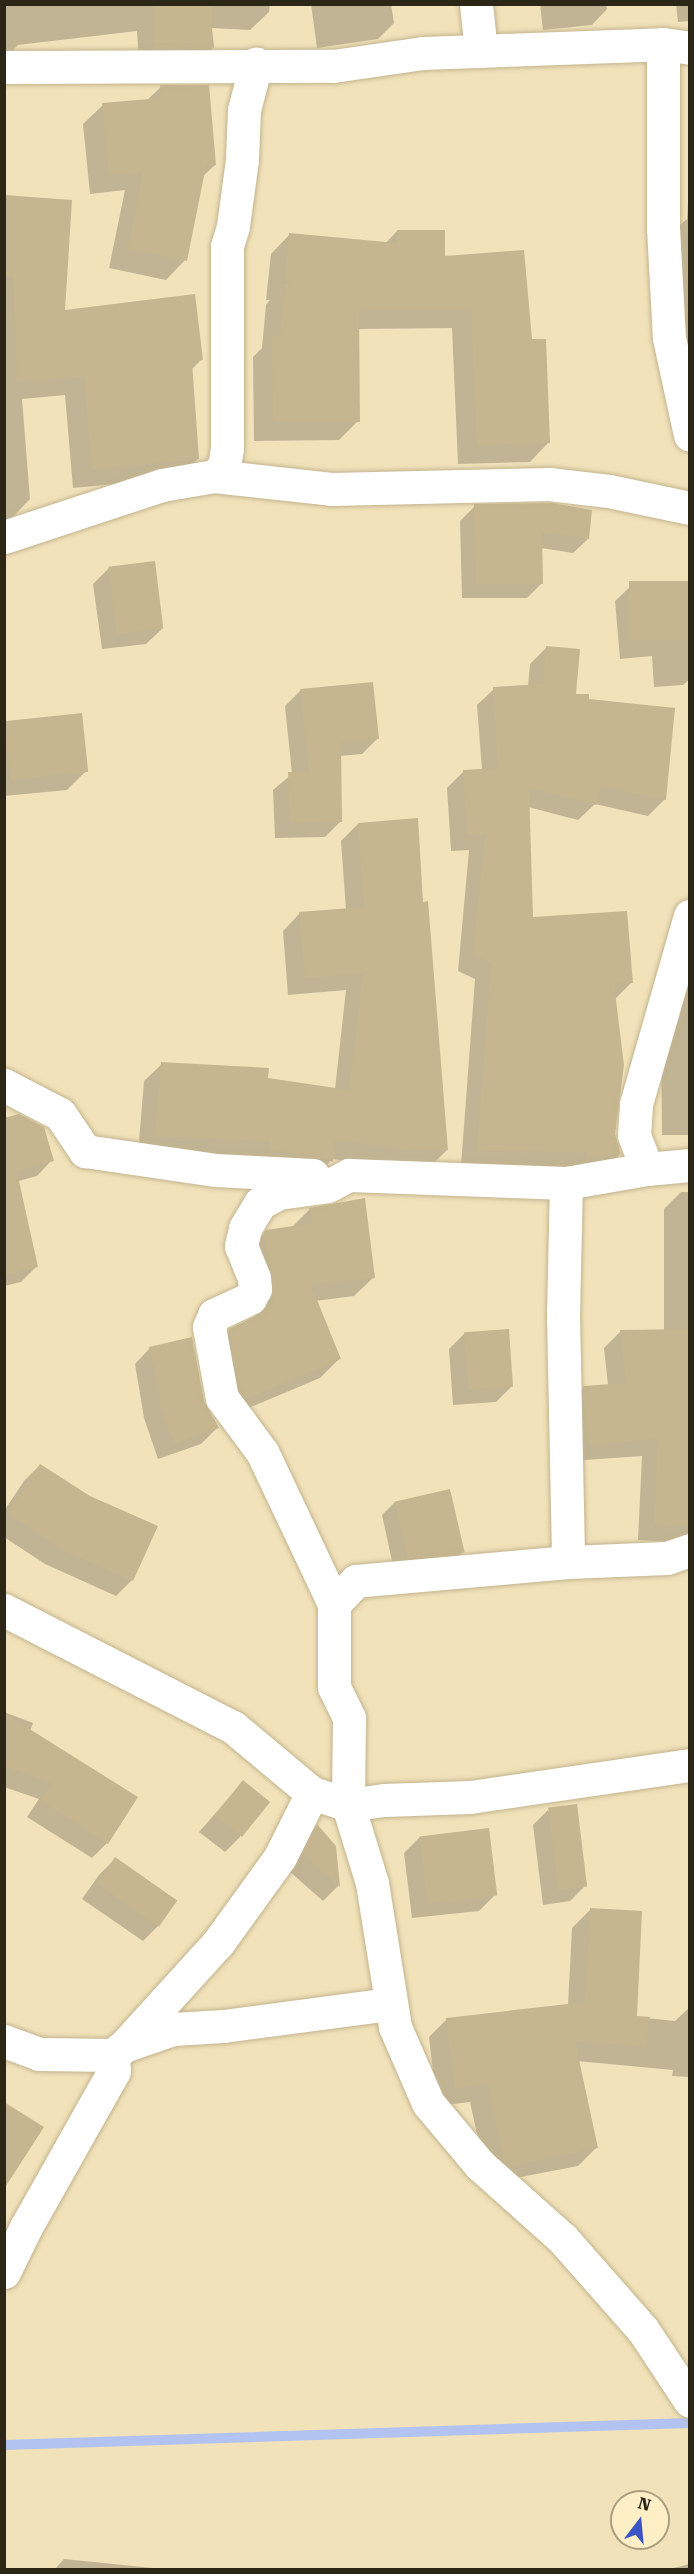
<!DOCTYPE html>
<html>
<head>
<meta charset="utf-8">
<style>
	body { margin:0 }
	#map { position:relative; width:694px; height:2574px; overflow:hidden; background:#f1e2ba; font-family:"Roboto Serif",serif }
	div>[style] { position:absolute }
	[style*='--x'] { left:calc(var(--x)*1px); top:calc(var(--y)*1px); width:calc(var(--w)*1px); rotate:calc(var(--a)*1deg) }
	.shadow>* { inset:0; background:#0003 }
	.stream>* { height:10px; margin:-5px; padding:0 5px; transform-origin:5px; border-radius:5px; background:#b2c3f1 }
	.building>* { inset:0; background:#c5b690; transform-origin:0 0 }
	.roads { filter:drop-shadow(0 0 2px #c3b48e) drop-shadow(0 0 2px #c3b48e) }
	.minor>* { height:33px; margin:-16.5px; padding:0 16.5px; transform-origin:16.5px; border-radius:16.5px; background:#fff }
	span { translate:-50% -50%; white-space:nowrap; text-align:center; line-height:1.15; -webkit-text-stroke:4.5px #ffefc7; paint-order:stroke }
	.frame { position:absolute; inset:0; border:6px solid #2c2617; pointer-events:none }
	.north { position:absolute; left:610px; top:2490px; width:60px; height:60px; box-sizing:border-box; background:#ffefc7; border:2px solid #ab9f81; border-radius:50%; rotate:16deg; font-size:16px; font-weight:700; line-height:24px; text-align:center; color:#2c2617 }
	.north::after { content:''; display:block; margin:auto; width:21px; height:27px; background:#3a54c6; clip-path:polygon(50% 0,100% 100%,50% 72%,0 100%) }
</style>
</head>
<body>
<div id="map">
	<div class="shadow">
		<i style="clip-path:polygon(4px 4px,270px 4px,269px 12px,250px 30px,212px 28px,214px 47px,195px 66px,139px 66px,137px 31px,18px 45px,9px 54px,4px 55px)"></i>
		<i style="clip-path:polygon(311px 4px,391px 4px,394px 23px,378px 39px,317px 48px)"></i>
		<i style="clip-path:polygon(540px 4px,606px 4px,607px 9px,592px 25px,543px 30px)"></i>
		<i style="clip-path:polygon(676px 4px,690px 4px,690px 21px,678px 22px)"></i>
		<i style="clip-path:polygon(161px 87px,215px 165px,202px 177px,185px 260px,166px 280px,109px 268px,125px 190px,90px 194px,83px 124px,103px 105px,146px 101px)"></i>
		<i style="clip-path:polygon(690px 168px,690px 425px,683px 413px,689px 349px,673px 346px,667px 236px,687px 219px)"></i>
		<i style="clip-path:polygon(4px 196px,63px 311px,201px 360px,191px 370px,198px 459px,178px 478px,73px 488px,65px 395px,22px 399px,30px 499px,11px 519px,4px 519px)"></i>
		<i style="clip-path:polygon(397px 231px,531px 341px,549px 442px,530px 462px,458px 464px,452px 328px,358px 329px,358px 421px,339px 440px,254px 441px,253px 357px,262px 348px,266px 305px,270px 300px,266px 300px,271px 254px,290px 234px,385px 244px)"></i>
		<i style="clip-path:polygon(475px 506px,588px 539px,573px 553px,541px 548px,542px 583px,527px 598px,462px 598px,460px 521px)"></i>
		<i style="clip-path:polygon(109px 568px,162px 629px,146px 644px,102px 649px,93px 584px)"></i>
		<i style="clip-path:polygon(690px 583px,690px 679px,683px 685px,654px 687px,652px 656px,620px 659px,615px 601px,630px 587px)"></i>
		<i style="clip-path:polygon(546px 648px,575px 695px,587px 701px,674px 710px,664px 800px,648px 816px,595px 804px,578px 820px,528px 807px,532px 919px,632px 982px,615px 999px,614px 1134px,620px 1154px,604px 1170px,461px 1166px,475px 979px,458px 971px,469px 850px,451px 851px,447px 788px,464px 771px,482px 770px,477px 705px,494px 689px,528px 686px,530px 664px)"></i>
		<i style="clip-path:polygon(300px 691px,378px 738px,362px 754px,340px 756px,341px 821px,325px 837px,275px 838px,273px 790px,292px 774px,285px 706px)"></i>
		<i style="clip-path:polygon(4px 721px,86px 771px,67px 790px,4px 796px)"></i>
		<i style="clip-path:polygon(358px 824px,422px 903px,447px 1150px,430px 1167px,393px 1167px,332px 1159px,315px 1179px,138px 1153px,144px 1081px,162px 1064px,335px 1089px,346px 990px,288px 995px,283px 931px,300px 913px,346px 910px,341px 841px)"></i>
		<i style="clip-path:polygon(690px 981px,690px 1135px,662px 1135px,661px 1043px,674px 997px)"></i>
		<i style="clip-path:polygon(4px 1119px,52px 1160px,37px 1176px,4px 1185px)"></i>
		<i style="clip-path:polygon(681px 1192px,690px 1192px,690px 1543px,638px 1540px,642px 1456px,571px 1461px,567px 1404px,584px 1387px,608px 1385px,604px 1348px,621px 1331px,664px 1331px,664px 1209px)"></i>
		<i style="clip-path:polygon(4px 1205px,37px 1266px,21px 1282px,4px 1286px)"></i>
		<i style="clip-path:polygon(310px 1209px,373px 1278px,354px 1296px,315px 1301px,339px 1359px,320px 1378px,227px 1417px,210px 1350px,229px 1331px,255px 1318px,247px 1250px,267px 1231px,291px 1228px)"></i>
		<i style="clip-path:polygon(465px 1333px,511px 1387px,496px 1402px,453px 1405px,449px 1349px)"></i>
		<i style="clip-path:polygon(150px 1348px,202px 1402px,217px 1428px,201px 1444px,158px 1459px,144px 1418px,135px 1364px)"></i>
		<i style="clip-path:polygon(40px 1465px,132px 1580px,116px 1596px,45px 1564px,4px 1537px,4px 1511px,24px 1481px)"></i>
		<i style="clip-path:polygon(395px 1502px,463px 1551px,450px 1564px,394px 1570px,382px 1515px)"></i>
		<i style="clip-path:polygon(4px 1712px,33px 1723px,30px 1731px,107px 1843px,92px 1858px,27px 1817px,39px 1799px,4px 1787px)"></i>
		<i style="clip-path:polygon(243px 1782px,240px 1837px,225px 1852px,199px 1832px)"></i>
		<i style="clip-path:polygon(548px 1810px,585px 1886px,570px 1901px,543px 1905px,533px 1825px)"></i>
		<i style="clip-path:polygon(317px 1826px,334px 1846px,338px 1886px,323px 1901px,288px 1870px,302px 1842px)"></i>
		<i style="clip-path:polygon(420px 1837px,495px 1895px,479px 1911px,412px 1918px,404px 1853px)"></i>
		<i style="clip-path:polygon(115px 1859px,158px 1926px,143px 1941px,82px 1899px,99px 1875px)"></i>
		<i style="clip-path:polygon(590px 1910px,636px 2017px,675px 2021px,690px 2007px,690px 2077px,672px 2076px,673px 2070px,577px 2061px,596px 2148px,578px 2166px,490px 2183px,487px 2180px,470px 2102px,437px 2106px,429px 2037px,447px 2019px,568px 2005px,572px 1928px)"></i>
		<i style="clip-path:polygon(64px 2559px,153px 2568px,153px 2570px,54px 2570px)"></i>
		<i style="clip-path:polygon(690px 2564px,690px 2570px,665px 2570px)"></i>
	</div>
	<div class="stream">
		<i style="--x:4;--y:2445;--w:686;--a:-1.84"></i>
	</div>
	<div class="building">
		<i style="left:154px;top:4px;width:58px;height:44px"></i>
		<i style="clip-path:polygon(160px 85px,209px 85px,216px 165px,206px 166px,187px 261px,128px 249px,143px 172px,109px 175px,102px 103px,161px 98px)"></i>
		<i style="clip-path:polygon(4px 195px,72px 200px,65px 310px,195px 294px,203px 360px,192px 362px,199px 459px,92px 470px,84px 377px,17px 382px,14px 278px,4px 277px)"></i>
		<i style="clip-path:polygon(397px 230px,445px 230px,445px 256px,524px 250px,532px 339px,546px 339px,550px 443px,477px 446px,471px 310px,359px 310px,360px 422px,273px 422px,272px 336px,280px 336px,285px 284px,295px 283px,285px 281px,289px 233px,397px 243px)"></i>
		<i style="clip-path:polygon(552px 503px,592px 510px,589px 539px,542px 532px,543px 584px,476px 584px,474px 504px)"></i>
		<i style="left:155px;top:561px;width:68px;height:47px;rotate:83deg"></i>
		<i style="left:690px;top:581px;width:59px;height:61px;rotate:90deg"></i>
		<i style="clip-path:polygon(546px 646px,580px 649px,576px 694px,589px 694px,589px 699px,675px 708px,666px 800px,601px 786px,596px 805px,529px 788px,533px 917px,627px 911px,633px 983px,614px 984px,624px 1065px,615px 1134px,621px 1154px,604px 1157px,587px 1158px,587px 1152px,477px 1151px,491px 963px,473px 954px,485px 834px,467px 835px,463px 770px,498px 768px,493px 687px,543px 684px)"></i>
		<i style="clip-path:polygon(373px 682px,379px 739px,341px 743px,342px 822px,290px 823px,288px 772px,309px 772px,300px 689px)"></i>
		<i style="left:82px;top:713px;width:59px;height:78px;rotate:84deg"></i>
		<i style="clip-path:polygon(418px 818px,423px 902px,428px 901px,448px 1150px,411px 1150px,335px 1140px,333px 1162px,314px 1156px,270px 1151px,270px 1142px,155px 1136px,161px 1062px,269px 1068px,268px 1078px,349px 1090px,363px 974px,305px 978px,299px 912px,364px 907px,358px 823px)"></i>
		<i style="clip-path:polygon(19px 1114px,44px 1127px,54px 1161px,12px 1173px,17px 1172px,38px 1267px,4px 1275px,4px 1118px)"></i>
		<i style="clip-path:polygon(365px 1198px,375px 1278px,311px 1285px,341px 1359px,246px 1399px,240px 1390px,229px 1329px,258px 1315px,273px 1303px,273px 1276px,263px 1234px,266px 1230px,313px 1223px,309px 1208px)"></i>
		<i style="left:509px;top:1329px;width:58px;height:45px;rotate:86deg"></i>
		<i style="clip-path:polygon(690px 1329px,690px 1526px,654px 1524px,658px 1439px,588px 1445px,583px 1386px,626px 1383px,620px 1330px)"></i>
		<i style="clip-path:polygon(192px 1337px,204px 1401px,219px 1428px,174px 1444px,158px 1401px,161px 1400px,149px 1347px)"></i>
		<i style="clip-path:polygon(40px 1464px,90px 1496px,158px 1526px,133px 1581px,65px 1551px,7px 1513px)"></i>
		<i style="left:450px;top:1489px;width:65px;height:57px;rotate:77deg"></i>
		<i style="clip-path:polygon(4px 1713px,138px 1797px,108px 1844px,41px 1801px,53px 1783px,4px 1766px)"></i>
		<i style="left:243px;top:1780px;width:35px;height:45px;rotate:39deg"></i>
		<i style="left:577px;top:1804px;width:83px;height:29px;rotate:83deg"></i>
		<i style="clip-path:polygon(317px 1824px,336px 1846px,340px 1887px,303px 1854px)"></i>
		<i style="left:489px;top:1828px;width:68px;height:70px;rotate:83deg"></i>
		<i style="left:115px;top:1857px;width:76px;height:32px;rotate:35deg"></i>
		<i style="clip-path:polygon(590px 1908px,642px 1911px,637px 2016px,650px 2017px,646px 2048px,575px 2041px,598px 2148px,509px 2166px,504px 2162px,488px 2085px,455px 2089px,446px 2018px,585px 2002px)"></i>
		<i style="clip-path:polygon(4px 2102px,44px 2127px,4px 2189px)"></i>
	</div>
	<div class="roads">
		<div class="minor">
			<i style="--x:476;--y:4;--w:47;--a:83.9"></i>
			<i style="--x:663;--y:44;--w:184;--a:90"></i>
			<i style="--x:663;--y:228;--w:110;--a:86.9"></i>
			<i style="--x:669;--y:338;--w:99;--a:77.8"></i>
			<i style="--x:4;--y:67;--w:329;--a:-0.2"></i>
			<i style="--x:333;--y:66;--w:91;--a:-8.2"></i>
			<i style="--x:423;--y:53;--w:240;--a:-2.1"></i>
			<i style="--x:663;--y:44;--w:27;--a:8"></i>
			<i style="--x:214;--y:476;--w:118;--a:6.3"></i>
			<i style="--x:331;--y:489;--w:218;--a:-1.3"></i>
			<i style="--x:549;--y:484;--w:60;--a:6.7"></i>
			<i style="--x:609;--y:491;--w:83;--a:11.9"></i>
			<i style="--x:4;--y:537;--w:166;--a:-18.2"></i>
			<i style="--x:162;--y:485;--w:53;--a:-9.8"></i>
			<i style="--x:214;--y:476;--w:13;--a:-42"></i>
			<i style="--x:224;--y:467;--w:20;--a:-81"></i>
			<i style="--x:227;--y:447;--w:201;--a:-90"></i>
			<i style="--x:227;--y:246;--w:21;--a:-73"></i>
			<i style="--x:233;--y:226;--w:68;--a:-82.3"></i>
			<i style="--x:242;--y:159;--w:49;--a:-87.7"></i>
			<i style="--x:244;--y:110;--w:48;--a:-75.4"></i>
			<i style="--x:4;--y:1085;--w:63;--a:27.4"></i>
			<i style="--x:60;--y:1114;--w:45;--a:56"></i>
			<i style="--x:85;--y:1151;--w:131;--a:8.3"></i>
			<i style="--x:215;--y:1170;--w:98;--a:2.9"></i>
			<i style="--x:647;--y:1169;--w:36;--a:-111"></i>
			<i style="--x:634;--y:1135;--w:31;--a:-86"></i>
			<i style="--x:636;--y:1104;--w:196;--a:-74"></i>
			<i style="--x:566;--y:1183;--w:133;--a:91.3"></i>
			<i style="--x:563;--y:1316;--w:246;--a:88.8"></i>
			<i style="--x:690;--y:1550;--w:24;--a:161"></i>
			<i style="--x:667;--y:1558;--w:99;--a:177.7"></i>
			<i style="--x:568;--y:1562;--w:213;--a:174.9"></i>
			<i style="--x:356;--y:1581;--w:32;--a:134"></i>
			<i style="--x:334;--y:1604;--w:83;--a:90"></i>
			<i style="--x:334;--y:1687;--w:34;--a:64"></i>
			<i style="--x:349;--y:1718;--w:87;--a:90.7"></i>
			<i style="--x:348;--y:1805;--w:82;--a:72.9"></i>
			<i style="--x:372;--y:1883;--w:146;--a:80.9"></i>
			<i style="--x:395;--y:2027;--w:83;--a:66.5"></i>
			<i style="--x:428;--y:2103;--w:81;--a:50"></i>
			<i style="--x:480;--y:2165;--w:111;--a:41.7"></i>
			<i style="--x:563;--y:2239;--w:121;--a:48.7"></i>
			<i style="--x:643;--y:2330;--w:85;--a:56.5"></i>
			<i style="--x:334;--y:1604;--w:168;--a:-115.3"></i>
			<i style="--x:262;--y:1452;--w:67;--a:-126.5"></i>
			<i style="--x:222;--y:1398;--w:72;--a:-100.4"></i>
			<i style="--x:209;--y:1327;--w:13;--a:-67"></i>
			<i style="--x:214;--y:1315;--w:40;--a:-25"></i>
			<i style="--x:250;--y:1298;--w:10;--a:-61"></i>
			<i style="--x:255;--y:1289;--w:11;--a:-95"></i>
			<i style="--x:254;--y:1278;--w:35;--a:-112"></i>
			<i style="--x:241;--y:1246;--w:18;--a:-77"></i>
			<i style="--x:245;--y:1228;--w:29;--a:-59"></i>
			<i style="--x:260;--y:1203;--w:21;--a:-28"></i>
			<i style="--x:279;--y:1193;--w:49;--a:-8.1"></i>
			<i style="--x:328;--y:1186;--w:24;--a:-28"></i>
			<i style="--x:349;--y:1175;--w:217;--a:2.1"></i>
			<i style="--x:566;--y:1183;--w:82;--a:-9.8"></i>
			<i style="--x:647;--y:1169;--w:43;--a:-5.3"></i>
			<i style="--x:4;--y:1610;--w:257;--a:27.1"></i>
			<i style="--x:233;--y:1727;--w:103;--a:39.9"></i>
			<i style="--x:312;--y:1793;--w:38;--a:18"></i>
			<i style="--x:348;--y:1805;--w:36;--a:-8"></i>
			<i style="--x:384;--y:1800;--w:86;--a:-2"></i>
			<i style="--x:470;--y:1797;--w:222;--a:-8.3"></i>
			<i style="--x:4;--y:2041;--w:37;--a:20"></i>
			<i style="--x:39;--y:2054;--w:74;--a:0.8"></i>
			<i style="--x:113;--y:2055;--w:14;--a:-39"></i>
			<i style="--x:124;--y:2046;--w:52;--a:-19.1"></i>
			<i style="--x:173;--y:2029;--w:50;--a:-3.4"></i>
			<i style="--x:223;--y:2026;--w:169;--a:-7.5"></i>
			<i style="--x:126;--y:2044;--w:137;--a:-47.7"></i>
			<i style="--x:218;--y:1943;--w:106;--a:-54.2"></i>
			<i style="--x:280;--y:1857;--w:72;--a:-63.4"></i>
			<i style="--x:4;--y:2272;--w:50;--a:-63.9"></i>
			<i style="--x:26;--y:2227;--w:179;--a:-60.6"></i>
			<i style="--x:114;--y:2071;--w:16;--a:-94"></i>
		</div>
	</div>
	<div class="frame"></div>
	<div class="north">N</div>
</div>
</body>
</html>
